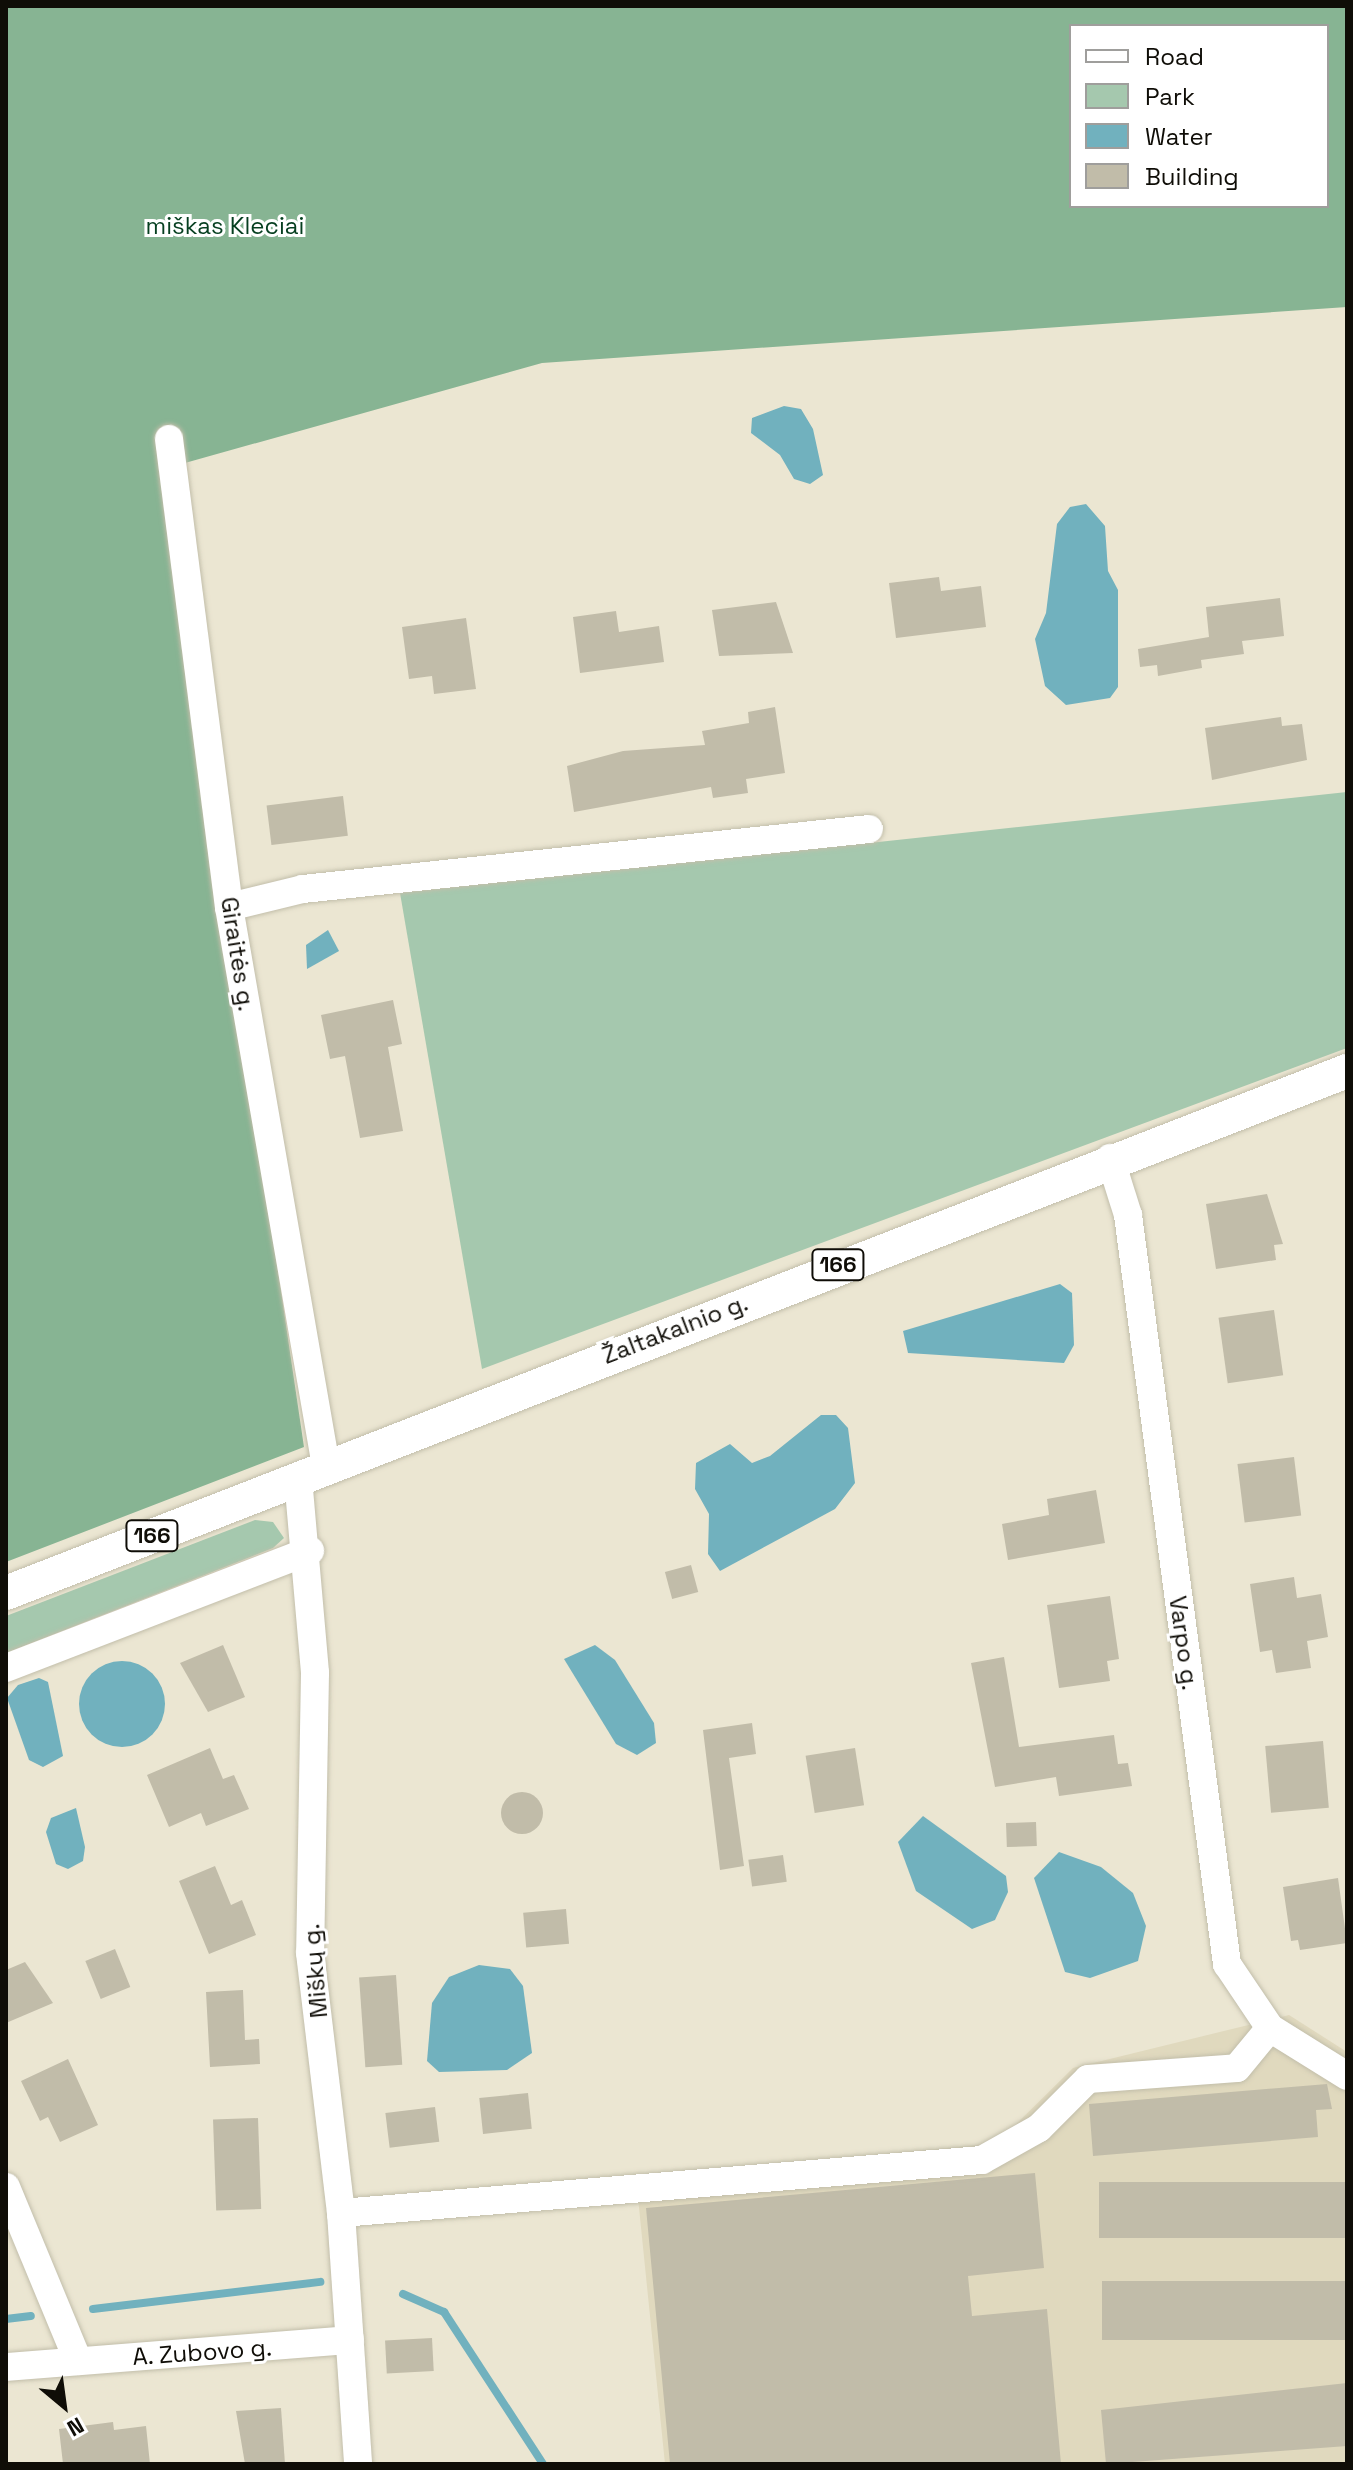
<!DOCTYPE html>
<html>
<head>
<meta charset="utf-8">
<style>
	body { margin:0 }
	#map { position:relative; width:1353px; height:2470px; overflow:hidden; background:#ebe6d2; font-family:"Space Grotesk",sans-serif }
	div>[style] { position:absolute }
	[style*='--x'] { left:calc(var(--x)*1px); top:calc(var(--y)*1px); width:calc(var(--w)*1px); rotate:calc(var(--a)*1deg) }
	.built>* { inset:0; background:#e0d9be }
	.green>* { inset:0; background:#a5c8ae }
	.forest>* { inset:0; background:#87b493 }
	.water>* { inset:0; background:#71b1be }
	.round { border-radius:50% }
	.stream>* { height:8px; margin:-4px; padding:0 4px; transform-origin:4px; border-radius:4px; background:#71b1be }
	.building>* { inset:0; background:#c1bca9; transform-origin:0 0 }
	.roads { filter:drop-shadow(0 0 2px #c2beaa) drop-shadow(0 0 2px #c2beaa) }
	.minor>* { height:28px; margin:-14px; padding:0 14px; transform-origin:14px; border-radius:14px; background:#fff }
	.major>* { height:34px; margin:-17px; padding:0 17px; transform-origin:17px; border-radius:17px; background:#fff }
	span { translate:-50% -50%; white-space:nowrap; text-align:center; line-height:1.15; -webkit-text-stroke:6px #fff; paint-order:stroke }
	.shield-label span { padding:2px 6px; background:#fff; border:2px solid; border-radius:6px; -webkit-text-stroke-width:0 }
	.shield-label { font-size:22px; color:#0f0d07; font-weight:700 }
	.park-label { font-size:24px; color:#063f20 }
	.street-label { font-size:24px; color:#0f0d07 }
	.frame { position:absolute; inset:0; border:8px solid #0f0d07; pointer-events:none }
	.legend { position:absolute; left:1069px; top:24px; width:260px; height:184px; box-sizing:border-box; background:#fff; border:2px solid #9f9e9c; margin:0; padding:10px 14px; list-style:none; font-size:24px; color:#0f0d07 }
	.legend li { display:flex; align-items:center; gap:16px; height:40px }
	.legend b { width:40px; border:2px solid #9f9e9c }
	.north { position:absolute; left:24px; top:2366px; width:80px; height:80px; -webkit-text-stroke:6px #fff; paint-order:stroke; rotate:151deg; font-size:22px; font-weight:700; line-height:32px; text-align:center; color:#0f0d07 }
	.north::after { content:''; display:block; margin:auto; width:28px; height:36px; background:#0f0d07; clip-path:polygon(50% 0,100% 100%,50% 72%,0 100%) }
</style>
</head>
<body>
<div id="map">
	<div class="built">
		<i style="clip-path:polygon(1289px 2015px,1347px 2052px,1347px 2464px,665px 2464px,636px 2178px,997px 2143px,1073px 2068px)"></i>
	</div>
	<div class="green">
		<i style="clip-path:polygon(1347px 792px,1347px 1048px,482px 1369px,400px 893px)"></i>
		<i style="clip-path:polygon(255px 1520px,273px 1522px,284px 1538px,273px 1548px,6px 1653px,6px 1616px)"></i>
	</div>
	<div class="forest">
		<i style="clip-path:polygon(evenodd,6px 6px,1347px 6px,1347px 307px,542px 363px,160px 470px,304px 1447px,6px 1562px,6px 6px,1071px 26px,1327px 26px,1327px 206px,1071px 206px,1071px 26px)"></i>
	</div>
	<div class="water">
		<i style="clip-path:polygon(784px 406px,801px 409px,813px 429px,823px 475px,810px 484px,794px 479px,780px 455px,751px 433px,752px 418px)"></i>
		<i style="clip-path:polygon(1086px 504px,1105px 526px,1108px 571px,1118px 590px,1118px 687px,1110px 698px,1066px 705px,1045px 686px,1035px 639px,1046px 613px,1057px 524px,1070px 507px)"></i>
		<i style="clip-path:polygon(328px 930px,339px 951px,307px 969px,306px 945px)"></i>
		<i style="clip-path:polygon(1060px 1284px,1072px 1293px,1074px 1345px,1064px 1363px,908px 1353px,903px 1331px)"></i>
		<i style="clip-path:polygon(821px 1415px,836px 1415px,848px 1428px,855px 1483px,835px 1509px,720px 1571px,708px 1554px,709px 1514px,695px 1489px,696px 1463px,730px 1444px,752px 1463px,770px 1456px)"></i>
		<i style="clip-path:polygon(595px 1645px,615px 1660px,654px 1723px,656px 1743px,637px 1755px,616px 1744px,564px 1659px)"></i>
		<i class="round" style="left:79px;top:1661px;width:86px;height:86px"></i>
		<i style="clip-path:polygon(39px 1678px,48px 1682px,63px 1756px,43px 1767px,29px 1760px,7px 1698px,18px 1685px)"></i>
		<i style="clip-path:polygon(76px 1808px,85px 1847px,83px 1861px,68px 1869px,56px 1864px,46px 1832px,51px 1818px)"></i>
		<i style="clip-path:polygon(923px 1816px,1006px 1876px,1008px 1892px,995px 1920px,972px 1929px,916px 1891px,898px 1842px)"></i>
		<i style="clip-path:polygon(1059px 1852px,1101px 1867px,1133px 1893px,1146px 1926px,1138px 1961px,1090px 1978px,1065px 1972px,1034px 1878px)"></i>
		<i style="clip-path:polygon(479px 1965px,510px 1969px,523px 1986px,532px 2053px,507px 2070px,439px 2072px,427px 2061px,432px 2003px,449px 1977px)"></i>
	</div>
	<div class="stream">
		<i style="--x:403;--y:2294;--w:45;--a:23.7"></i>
		<i style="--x:444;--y:2312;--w:181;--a:56.9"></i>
		<i style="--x:93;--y:2309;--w:229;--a:-6.8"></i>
		<i style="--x:6;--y:2319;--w:25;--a:-7"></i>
	</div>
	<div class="building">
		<i style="clip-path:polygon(939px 577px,941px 591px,981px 586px,986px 627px,896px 638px,889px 583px)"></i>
		<i style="clip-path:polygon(1280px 598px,1284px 636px,1242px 641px,1244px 654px,1201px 660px,1202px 668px,1158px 676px,1157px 665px,1140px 667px,1138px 649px,1209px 637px,1206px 607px)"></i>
		<i style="clip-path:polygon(776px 602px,793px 653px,719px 656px,712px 610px)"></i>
		<i style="clip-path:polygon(616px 611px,619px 632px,659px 626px,664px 662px,580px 673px,573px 617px)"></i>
		<i style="clip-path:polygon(466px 618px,476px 689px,434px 694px,432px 676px,409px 679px,402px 627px)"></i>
		<i style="clip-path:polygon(775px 707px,785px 773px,746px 779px,748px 793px,713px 798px,711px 787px,574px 812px,567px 766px,623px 751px,705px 745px,702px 731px,749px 723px,748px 712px)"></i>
		<i style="clip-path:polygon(1281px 717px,1282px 726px,1302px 724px,1307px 760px,1212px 780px,1205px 728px)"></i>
		<i style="left:343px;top:796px;width:40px;height:77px;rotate:83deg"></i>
		<i style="clip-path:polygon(393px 1000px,402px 1044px,388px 1047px,403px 1131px,360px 1138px,345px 1056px,330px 1059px,321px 1015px)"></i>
		<i style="clip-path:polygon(1267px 1194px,1283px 1244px,1274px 1245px,1276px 1260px,1216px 1269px,1206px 1204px)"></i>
		<i style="left:1274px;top:1310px;width:66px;height:56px;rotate:82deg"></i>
		<i style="left:1294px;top:1457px;width:59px;height:57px;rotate:83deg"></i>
		<i style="clip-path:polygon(1096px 1490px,1105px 1543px,1008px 1560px,1002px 1524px,1049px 1515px,1047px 1499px)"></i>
		<i style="left:691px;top:1565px;width:28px;height:27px;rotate:75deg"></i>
		<i style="clip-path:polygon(1294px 1577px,1297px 1598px,1321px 1594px,1328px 1637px,1307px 1641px,1311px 1668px,1276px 1673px,1272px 1650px,1260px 1652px,1250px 1584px)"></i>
		<i style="clip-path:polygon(1110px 1596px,1119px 1659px,1107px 1661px,1110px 1681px,1059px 1688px,1047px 1605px)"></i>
		<i style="clip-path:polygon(223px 1645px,245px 1697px,208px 1712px,180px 1663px)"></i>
		<i style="clip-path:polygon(1004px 1657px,1019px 1747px,1114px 1735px,1118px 1764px,1128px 1763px,1132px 1786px,1059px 1796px,1056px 1777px,995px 1787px,971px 1663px)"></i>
		<i style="clip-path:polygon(752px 1723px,756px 1754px,729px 1758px,744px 1866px,720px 1870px,703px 1730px)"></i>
		<i style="left:1323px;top:1741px;width:67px;height:58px;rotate:85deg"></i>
		<i style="clip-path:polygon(210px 1748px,223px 1779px,234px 1775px,249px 1809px,206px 1826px,201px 1813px,169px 1827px,147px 1775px)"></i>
		<i style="left:855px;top:1748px;width:58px;height:50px;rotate:81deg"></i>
		<i class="round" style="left:501px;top:1792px;width:42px;height:42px"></i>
		<i style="left:1036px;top:1822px;width:24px;height:30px;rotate:88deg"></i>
		<i style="left:783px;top:1855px;width:27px;height:35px;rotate:82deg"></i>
		<i style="clip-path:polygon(215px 1866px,231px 1905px,242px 1900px,256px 1935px,209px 1954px,179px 1881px)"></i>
		<i style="clip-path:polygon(1338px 1878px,1347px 1943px,1300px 1950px,1298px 1940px,1291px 1941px,1283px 1887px)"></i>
		<i style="left:566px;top:1909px;width:35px;height:43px;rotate:85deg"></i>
		<i style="left:115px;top:1949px;width:41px;height:32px;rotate:68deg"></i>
		<i style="clip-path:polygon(25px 1962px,53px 2003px,6px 2023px,6px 1970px)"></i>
		<i style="left:396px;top:1975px;width:90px;height:37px;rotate:86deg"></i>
		<i style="clip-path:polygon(243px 1990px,245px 2040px,259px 2039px,260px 2064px,210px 2067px,206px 1992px)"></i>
		<i style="clip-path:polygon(68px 2059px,98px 2125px,60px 2142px,48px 2117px,40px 2121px,21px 2081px)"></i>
		<i style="clip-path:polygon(1327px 2084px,1332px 2109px,1316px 2110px,1318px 2137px,1093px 2156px,1089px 2104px)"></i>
		<i style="left:528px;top:2093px;width:36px;height:49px;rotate:84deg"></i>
		<i style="left:435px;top:2107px;width:35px;height:50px;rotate:83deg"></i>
		<i style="left:258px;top:2118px;width:91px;height:45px;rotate:88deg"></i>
		<i style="clip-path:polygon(1035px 2173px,1044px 2268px,968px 2276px,972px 2316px,1047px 2309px,1061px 2464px,670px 2464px,646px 2208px)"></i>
		<i style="left:1347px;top:2182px;width:56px;height:248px;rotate:90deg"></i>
		<i style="left:1347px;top:2281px;width:59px;height:245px;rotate:90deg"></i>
		<i style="left:432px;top:2338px;width:33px;height:47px;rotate:87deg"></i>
		<i style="clip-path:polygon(1347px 2383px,1347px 2446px,1106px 2464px,1101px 2410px)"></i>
		<i style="clip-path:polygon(281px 2408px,285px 2464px,245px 2464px,236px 2411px)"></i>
		<i style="clip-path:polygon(113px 2422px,114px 2430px,146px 2426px,150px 2464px,63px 2464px,59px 2429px)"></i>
	</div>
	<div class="roads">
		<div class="minor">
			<i style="--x:169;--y:439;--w:472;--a:82.7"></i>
			<i style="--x:229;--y:907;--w:567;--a:80.16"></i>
			<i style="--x:229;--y:907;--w:76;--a:-13.7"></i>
			<i style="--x:303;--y:889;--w:569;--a:-6.05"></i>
			<i style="--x:1110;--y:1158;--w:60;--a:72.5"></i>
			<i style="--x:1128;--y:1215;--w:756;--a:82.47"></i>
			<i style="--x:1227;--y:1964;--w:77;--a:56.1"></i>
			<i style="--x:1270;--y:2028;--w:91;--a:31.9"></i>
			<i style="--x:298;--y:1478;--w:196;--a:85"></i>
			<i style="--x:315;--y:1673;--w:280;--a:91"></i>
			<i style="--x:310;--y:1953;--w:262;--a:83.2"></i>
			<i style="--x:341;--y:2213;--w:252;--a:86.1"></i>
			<i style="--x:6;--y:1668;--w:326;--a:-21.1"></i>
			<i style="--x:6;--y:2187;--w:188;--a:67.5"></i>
			<i style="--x:341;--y:2213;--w:643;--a:-4.73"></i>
			<i style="--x:982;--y:2160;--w:65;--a:-29.3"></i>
			<i style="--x:1039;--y:2128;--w:69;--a:-45"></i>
			<i style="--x:1088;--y:2079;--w:149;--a:-4.2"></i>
			<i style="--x:1237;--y:2068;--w:52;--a:-50.5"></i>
			<i style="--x:6;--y:2367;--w:345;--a:-4.5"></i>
		</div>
		<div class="major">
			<i style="--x:6;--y:1593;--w:1439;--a:-21.27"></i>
		</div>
	</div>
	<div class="shield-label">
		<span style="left:838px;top:1265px">166</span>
		<span style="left:152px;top:1536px">166</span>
	</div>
	<div class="park-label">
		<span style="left:225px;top:226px">miškas Kleciai</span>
	</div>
	<div class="street-label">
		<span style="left:238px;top:954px;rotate:81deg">Giraitės g.</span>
		<span style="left:675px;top:1329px;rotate:-21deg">Žaltakalnio g.</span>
		<span style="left:1184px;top:1643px;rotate:82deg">Varpo g.</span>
		<span style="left:315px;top:1971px;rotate:-95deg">Miškų g.</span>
		<span style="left:202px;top:2352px;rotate:-4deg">A. Zubovo g.</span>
	</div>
	<div class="frame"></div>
	<ul class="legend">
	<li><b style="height:10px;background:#fff"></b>Road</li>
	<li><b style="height:22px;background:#a5c8ae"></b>Park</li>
	<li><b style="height:22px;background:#71b1be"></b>Water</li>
	<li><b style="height:22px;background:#c1bca9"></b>Building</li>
	</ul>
	<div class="north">N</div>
</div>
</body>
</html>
